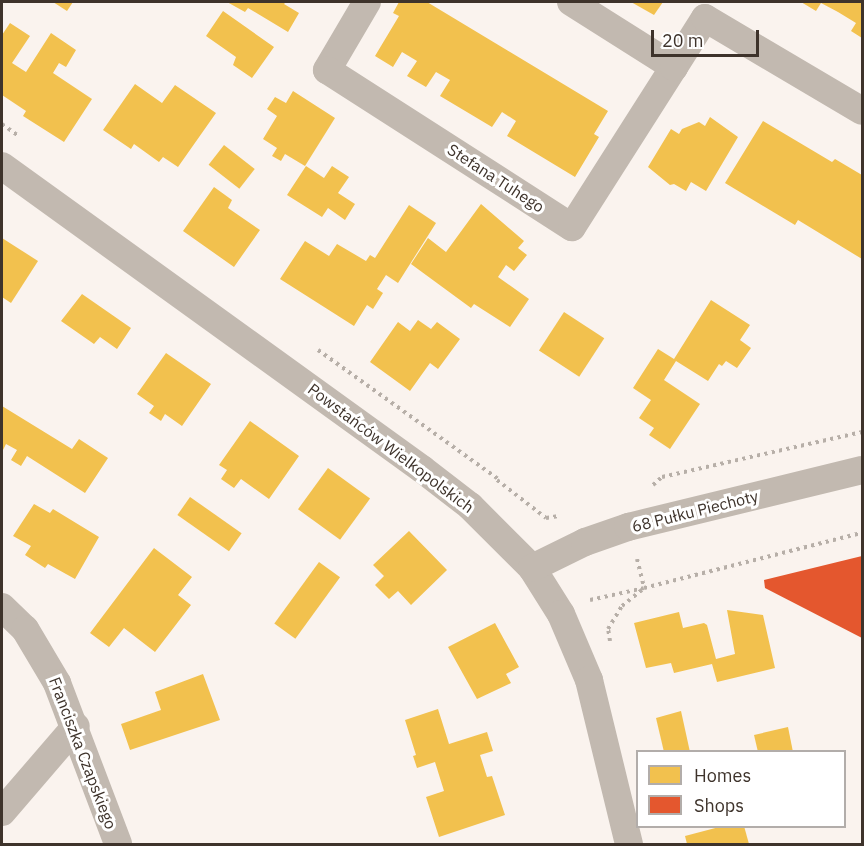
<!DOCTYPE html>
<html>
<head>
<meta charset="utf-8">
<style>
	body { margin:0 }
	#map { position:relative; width:864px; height:846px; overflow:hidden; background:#faf3ee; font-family:"IBM Plex Sans",sans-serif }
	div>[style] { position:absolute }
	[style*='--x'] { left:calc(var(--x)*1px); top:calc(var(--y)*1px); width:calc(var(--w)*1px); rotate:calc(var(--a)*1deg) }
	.homes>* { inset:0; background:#f2c14e; transform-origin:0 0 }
	.shops>* { inset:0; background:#e4572e }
	.path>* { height:4px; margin-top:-2px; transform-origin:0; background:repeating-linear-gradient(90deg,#b7afa8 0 3px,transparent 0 7.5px) }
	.street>* { height:28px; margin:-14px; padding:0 14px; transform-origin:14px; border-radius:14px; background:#c2b9b0 }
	span { translate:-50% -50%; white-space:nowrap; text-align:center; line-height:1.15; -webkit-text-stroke:6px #fff; paint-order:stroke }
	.street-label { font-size:16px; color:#3e332b }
	.frame { position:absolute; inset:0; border:3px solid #3e332b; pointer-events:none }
	.legend { position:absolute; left:636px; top:750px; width:210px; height:78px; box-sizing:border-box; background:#fff; border:2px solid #b2adaa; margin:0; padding:8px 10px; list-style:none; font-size:18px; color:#3e332b }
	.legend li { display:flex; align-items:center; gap:12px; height:30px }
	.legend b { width:30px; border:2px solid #b2adaa }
	.scale { position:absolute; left:651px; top:30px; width:108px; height:27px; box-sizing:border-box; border:3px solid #3e332b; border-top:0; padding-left:8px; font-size:18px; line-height:21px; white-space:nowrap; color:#3e332b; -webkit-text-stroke:4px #fff; paint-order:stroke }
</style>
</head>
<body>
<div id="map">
	<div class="homes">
		<i style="clip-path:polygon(53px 2px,73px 2px,67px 11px)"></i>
		<i style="clip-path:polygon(227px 2px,286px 2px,284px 4px,299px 13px,288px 32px,248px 8px,245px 12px)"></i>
		<i style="clip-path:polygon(399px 2px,427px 2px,608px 111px,594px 134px,599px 137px,575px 177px,507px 136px,516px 121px,502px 112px,492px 127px,440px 96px,450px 80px,436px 72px,426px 87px,407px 76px,417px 61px,402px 52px,393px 67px,375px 56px,399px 16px,393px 13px)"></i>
		<i style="clip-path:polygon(631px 2px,663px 2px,654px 15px)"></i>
		<i style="clip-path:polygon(801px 2px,862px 2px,862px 38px,851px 31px,856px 23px,838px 12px,821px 3px,816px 11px)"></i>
		<i style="clip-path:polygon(223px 11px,274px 47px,252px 78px,233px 65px,236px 57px,206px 36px)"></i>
		<i style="clip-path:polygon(10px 23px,30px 36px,12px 63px,26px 72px,51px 33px,76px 50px,66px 67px,59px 63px,53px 73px,92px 99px,64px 142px,23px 116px,26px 111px,2px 95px,2px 35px)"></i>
		<i style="clip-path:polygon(135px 84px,162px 103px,175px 85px,216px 113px,178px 167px,163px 157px,159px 162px,134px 144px,131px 149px,103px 130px)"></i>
		<i style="clip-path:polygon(293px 91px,335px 118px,305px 166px,285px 154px,281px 161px,272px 156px,277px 148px,263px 139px,277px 116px,267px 109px,275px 97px,286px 103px)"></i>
		<i style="clip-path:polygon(710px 117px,738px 137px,706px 191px,691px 182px,686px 191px,674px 184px,670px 185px,648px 167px,671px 129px,679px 134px,682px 129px,699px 122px,705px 126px)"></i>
		<i style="clip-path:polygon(763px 121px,832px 162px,835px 159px,862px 175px,862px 259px,798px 220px,795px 225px,725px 183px)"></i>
		<i style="left:224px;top:145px;width:39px;height:25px;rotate:38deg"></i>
		<i style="clip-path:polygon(306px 166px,324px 178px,332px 166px,349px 177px,338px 193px,355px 204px,345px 220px,328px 208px,322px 217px,287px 195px)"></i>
		<i style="clip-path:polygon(214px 187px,232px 200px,228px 208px,260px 230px,234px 267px,183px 231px)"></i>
		<i style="clip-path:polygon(481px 204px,524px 241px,518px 248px,527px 255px,514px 271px,506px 265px,498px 277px,529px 299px,510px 327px,474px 304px,471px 308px,411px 264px,428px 238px,446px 252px)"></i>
		<i style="clip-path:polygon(409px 205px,436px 223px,398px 283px,386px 275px,377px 289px,383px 293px,373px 309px,367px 305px,354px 326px,280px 279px,305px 241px,329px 256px,337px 244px,366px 261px,370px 255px,375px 258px)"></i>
		<i style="clip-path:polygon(2px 238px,38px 261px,11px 303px,2px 297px)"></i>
		<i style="clip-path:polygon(82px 294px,131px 328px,117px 349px,100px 337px,94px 344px,61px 321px)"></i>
		<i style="clip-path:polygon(711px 300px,750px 325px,740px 340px,751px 348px,737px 368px,726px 361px,722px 366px,719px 364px,708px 381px,676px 361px,664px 380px,700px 404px,670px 449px,649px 435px,654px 428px,639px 418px,651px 400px,633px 388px,658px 349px,674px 359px)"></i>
		<i style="left:564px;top:312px;width:48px;height:46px;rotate:33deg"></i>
		<i style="clip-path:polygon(418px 320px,431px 329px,437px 322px,460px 339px,438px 369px,430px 363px,410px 391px,370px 362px,398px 322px,410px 331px)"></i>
		<i style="clip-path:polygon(166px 353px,211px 384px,182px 426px,165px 414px,161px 421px,149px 413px,154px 406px,137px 394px)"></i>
		<i style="clip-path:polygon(2px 406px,72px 449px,79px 439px,108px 458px,85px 493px,27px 456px,21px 466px,11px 460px,17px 450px,6px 444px,2px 452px)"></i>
		<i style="clip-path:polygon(250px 421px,299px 456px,269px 499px,241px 479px,234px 488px,221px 479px,227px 470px,219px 465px)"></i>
		<i style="left:328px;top:468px;width:52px;height:51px;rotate:36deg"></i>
		<i style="left:190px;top:497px;width:63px;height:22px;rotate:35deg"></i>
		<i style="clip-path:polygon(34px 504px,50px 513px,53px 509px,99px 537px,75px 579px,48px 564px,45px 568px,25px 555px,31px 546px,13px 536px)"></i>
		<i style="clip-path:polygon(409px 531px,447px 570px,411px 605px,398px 591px,389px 599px,375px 585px,384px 576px,373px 565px)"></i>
		<i style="clip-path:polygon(154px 548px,192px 577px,178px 595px,191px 605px,155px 652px,124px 628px,109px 647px,90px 633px)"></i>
		<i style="left:319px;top:562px;width:26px;height:76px;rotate:36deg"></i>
		<i style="clip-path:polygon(727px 610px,763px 615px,775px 668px,717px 682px,712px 664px,674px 673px,671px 663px,646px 668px,634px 623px,679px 612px,683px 628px,704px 623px,707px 625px,716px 659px,735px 654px)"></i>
		<i style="clip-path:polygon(495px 623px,519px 667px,506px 674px,511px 683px,477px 699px,448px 647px)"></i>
		<i style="clip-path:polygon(203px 674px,220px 720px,130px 750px,121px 724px,161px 710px,155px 692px)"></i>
		<i style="clip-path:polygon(438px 709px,449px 744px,487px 732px,493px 751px,480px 755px,487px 777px,492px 776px,505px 815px,439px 837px,426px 797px,444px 791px,435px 762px,417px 768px,413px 756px,416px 755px,405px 720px)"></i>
		<i style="clip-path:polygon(681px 711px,690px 752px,664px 752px,656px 718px)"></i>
		<i style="clip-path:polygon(788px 727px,793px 752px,758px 752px,754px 735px)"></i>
		<i style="clip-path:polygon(723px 826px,744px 826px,749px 844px,687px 844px,685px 836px)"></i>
	</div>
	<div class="shops">
		<i style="clip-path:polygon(862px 556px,862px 638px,765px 588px,764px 580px)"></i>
	</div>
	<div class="path">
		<i style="--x:2;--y:124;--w:19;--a:36"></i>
		<i style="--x:318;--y:350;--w:221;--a:35.6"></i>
		<i style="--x:497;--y:480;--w:62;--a:37.8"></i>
		<i style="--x:546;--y:518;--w:13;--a:-9"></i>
		<i style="--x:653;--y:485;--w:12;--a:-42"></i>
		<i style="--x:662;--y:477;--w:205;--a:-12.7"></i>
		<i style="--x:637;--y:559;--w:30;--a:76"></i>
		<i style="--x:644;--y:588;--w:225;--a:-14.2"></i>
		<i style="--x:590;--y:600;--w:55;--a:-12.5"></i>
		<i style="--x:610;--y:641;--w:12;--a:-99"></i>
		<i style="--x:608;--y:629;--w:27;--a:-59"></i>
		<i style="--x:622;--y:606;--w:28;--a:-39"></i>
	</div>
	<div class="street">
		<i style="--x:367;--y:2;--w:79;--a:120.5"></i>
		<i style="--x:327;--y:70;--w:291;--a:32.7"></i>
		<i style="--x:572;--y:227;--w:190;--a:-57.5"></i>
		<i style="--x:571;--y:2;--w:122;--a:32.3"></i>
		<i style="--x:674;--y:67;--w:58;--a:-57.7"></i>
		<i style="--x:705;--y:18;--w:182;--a:30.6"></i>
		<i style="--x:2;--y:166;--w:518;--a:35.81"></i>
		<i style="--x:422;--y:469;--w:61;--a:37.6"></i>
		<i style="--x:470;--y:506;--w:88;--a:45"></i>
		<i style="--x:532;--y:568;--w:54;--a:57.8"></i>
		<i style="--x:561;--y:614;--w:72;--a:67"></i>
		<i style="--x:589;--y:680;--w:169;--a:76.3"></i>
		<i style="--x:532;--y:568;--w:59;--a:-26.1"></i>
		<i style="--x:585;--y:542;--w:46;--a:-19.2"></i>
		<i style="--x:628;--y:527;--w:241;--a:-13.7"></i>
		<i style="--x:2;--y:607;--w:32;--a:44"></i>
		<i style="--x:25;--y:629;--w:63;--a:59.3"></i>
		<i style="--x:57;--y:683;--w:172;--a:69.2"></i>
		<i style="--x:2;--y:812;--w:113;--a:-49.3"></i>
	</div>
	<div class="street-label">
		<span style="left:496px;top:178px;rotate:33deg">Stefana Tuhego</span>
		<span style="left:391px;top:448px;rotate:37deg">Powstańców Wielkopolskich</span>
		<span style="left:695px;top:511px;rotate:-14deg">68 Pułku Piechoty</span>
		<span style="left:83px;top:753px;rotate:69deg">Franciszka Czapskiego</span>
	</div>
	<div class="frame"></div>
	<ul class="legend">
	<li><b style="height:16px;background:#f2c14e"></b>Homes</li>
	<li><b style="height:16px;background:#e4572e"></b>Shops</li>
	</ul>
	<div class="scale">20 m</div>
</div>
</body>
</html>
